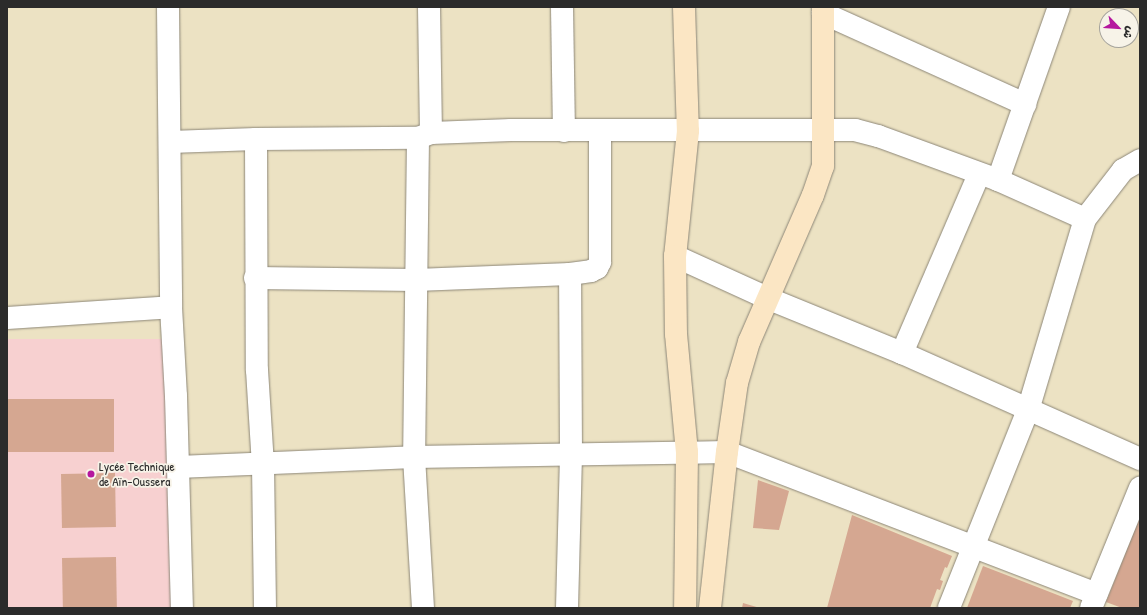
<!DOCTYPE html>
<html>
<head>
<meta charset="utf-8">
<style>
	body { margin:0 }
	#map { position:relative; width:1147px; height:615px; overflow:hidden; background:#ece2c3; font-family:"Patrick Hand","Playpen Sans Arabic",sans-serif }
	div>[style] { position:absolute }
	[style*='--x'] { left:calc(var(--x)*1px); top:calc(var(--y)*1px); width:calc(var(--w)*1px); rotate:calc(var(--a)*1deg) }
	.built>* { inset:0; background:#f7d0d0; transform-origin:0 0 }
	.building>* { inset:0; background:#d5a791; transform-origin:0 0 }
	.roads { filter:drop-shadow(0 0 1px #8c8677) drop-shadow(0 0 1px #8c8677) }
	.street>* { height:22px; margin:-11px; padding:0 11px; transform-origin:11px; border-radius:11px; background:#fff }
	.secondary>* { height:22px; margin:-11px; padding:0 11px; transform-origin:11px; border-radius:11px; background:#fbe6c4 }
	.dots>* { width:11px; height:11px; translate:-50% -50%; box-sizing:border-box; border:2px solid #f7f3e8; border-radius:50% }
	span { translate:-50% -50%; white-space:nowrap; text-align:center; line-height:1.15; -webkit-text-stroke:3.5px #f7f3e8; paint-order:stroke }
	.poi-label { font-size:13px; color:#2b2b2b }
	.left { translate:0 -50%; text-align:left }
	.frame { position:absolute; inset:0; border:8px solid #2b2b2b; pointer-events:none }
	.north { position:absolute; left:1099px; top:8px; width:40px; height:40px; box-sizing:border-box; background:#f7f3e8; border:1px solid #a5a39c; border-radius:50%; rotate:115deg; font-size:11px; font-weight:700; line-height:16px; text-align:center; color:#2b2b2b }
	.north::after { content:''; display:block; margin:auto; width:14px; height:18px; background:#b5179e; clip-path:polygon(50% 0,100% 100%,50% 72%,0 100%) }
</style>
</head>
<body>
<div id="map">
	<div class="built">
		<i style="left:7px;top:339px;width:171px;height:269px"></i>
	</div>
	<div class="building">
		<i style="left:114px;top:399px;width:53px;height:107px;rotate:90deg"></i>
		<i style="left:115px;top:473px;width:54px;height:54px;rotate:89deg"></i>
		<i style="clip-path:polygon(758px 480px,789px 491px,779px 530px,753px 528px)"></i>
		<i style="clip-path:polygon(852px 515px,952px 556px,947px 568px,945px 567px,940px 580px,943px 581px,940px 590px,937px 589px,930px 608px,827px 608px)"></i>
		<i style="clip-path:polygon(1140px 517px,1140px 608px,1122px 608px,1106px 602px)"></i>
		<i style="left:116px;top:557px;width:51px;height:54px;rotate:89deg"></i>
		<i style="clip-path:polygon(983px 566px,1073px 601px,1070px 608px,967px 608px)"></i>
		<i style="clip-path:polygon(743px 603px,760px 608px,742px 608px)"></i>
	</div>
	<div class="roads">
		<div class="street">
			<i style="--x:168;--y:7;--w:300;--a:89.4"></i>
			<i style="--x:171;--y:307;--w:89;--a:86.8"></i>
			<i style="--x:176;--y:396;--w:212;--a:88.4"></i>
			<i style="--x:429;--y:7;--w:126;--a:89.1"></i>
			<i style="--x:562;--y:7;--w:124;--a:89.1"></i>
			<i style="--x:823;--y:13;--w:222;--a:24.3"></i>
			<i style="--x:418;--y:138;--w:319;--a:90.7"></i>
			<i style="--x:414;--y:457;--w:151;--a:86.6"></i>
			<i style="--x:256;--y:139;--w:231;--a:89.8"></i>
			<i style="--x:257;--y:370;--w:95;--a:86.4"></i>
			<i style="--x:263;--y:465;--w:143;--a:89.2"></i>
			<i style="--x:170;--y:142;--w:86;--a:-2"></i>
			<i style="--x:256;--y:139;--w:162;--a:-0.4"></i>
			<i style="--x:418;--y:138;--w:14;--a:-21"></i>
			<i style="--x:431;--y:133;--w:80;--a:-2.1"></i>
			<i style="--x:511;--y:130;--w:344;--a:0"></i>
			<i style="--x:855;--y:130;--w:24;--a:15"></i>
			<i style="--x:878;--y:136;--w:128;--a:20.1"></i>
			<i style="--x:998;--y:180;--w:95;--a:24.1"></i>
			<i style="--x:1085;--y:219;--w:199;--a:106.6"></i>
			<i style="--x:1028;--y:410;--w:213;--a:111.8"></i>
			<i style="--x:998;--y:180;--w:183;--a:-70.6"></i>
			<i style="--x:1085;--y:219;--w:62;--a:-52.2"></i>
			<i style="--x:1123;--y:170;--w:20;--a:-30"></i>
			<i style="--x:675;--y:256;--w:101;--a:24.5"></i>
			<i style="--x:767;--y:298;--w:146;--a:22.2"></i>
			<i style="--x:902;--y:353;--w:261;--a:24"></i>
			<i style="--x:255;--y:278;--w:161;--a:0.7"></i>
			<i style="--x:416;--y:280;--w:154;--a:-2.2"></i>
			<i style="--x:570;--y:274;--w:21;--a:-8"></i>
			<i style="--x:591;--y:271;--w:7;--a:-27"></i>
			<i style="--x:597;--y:268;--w:7;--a:-63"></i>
			<i style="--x:600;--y:262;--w:131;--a:-90"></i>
			<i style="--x:7;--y:318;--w:164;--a:-3.8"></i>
			<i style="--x:902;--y:353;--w:195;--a:-66.7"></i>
			<i style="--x:178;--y:467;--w:236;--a:-2.4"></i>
			<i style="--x:414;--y:457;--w:313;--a:-0.9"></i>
			<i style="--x:727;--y:452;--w:396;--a:21"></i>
			<i style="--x:567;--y:608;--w:154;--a:-88.5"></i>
			<i style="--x:571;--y:454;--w:180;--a:-90.3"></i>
			<i style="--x:1091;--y:608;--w:130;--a:-67.8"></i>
		</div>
		<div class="secondary">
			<i style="--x:684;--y:7;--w:124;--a:88.2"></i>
			<i style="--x:688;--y:131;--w:126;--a:95.9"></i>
			<i style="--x:675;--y:256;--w:78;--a:89.3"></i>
			<i style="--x:676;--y:334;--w:119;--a:84.7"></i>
			<i style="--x:687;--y:452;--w:156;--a:90.7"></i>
			<i style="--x:710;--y:608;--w:157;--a:-83.8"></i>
			<i style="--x:727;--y:452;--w:70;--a:-81.8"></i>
			<i style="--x:737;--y:383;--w:43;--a:-73.7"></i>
			<i style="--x:749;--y:342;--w:160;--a:-66.5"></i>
			<i style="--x:813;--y:195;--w:31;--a:-71"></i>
			<i style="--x:823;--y:166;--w:159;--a:-90"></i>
		</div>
	</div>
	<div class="dots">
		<i style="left:91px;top:474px;background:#b5179e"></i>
	</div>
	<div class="poi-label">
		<span class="left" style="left:99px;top:474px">Lycée Technique<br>de Aïn-Oussera</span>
	</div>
	<div class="frame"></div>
	<div class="north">ش</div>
</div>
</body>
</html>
